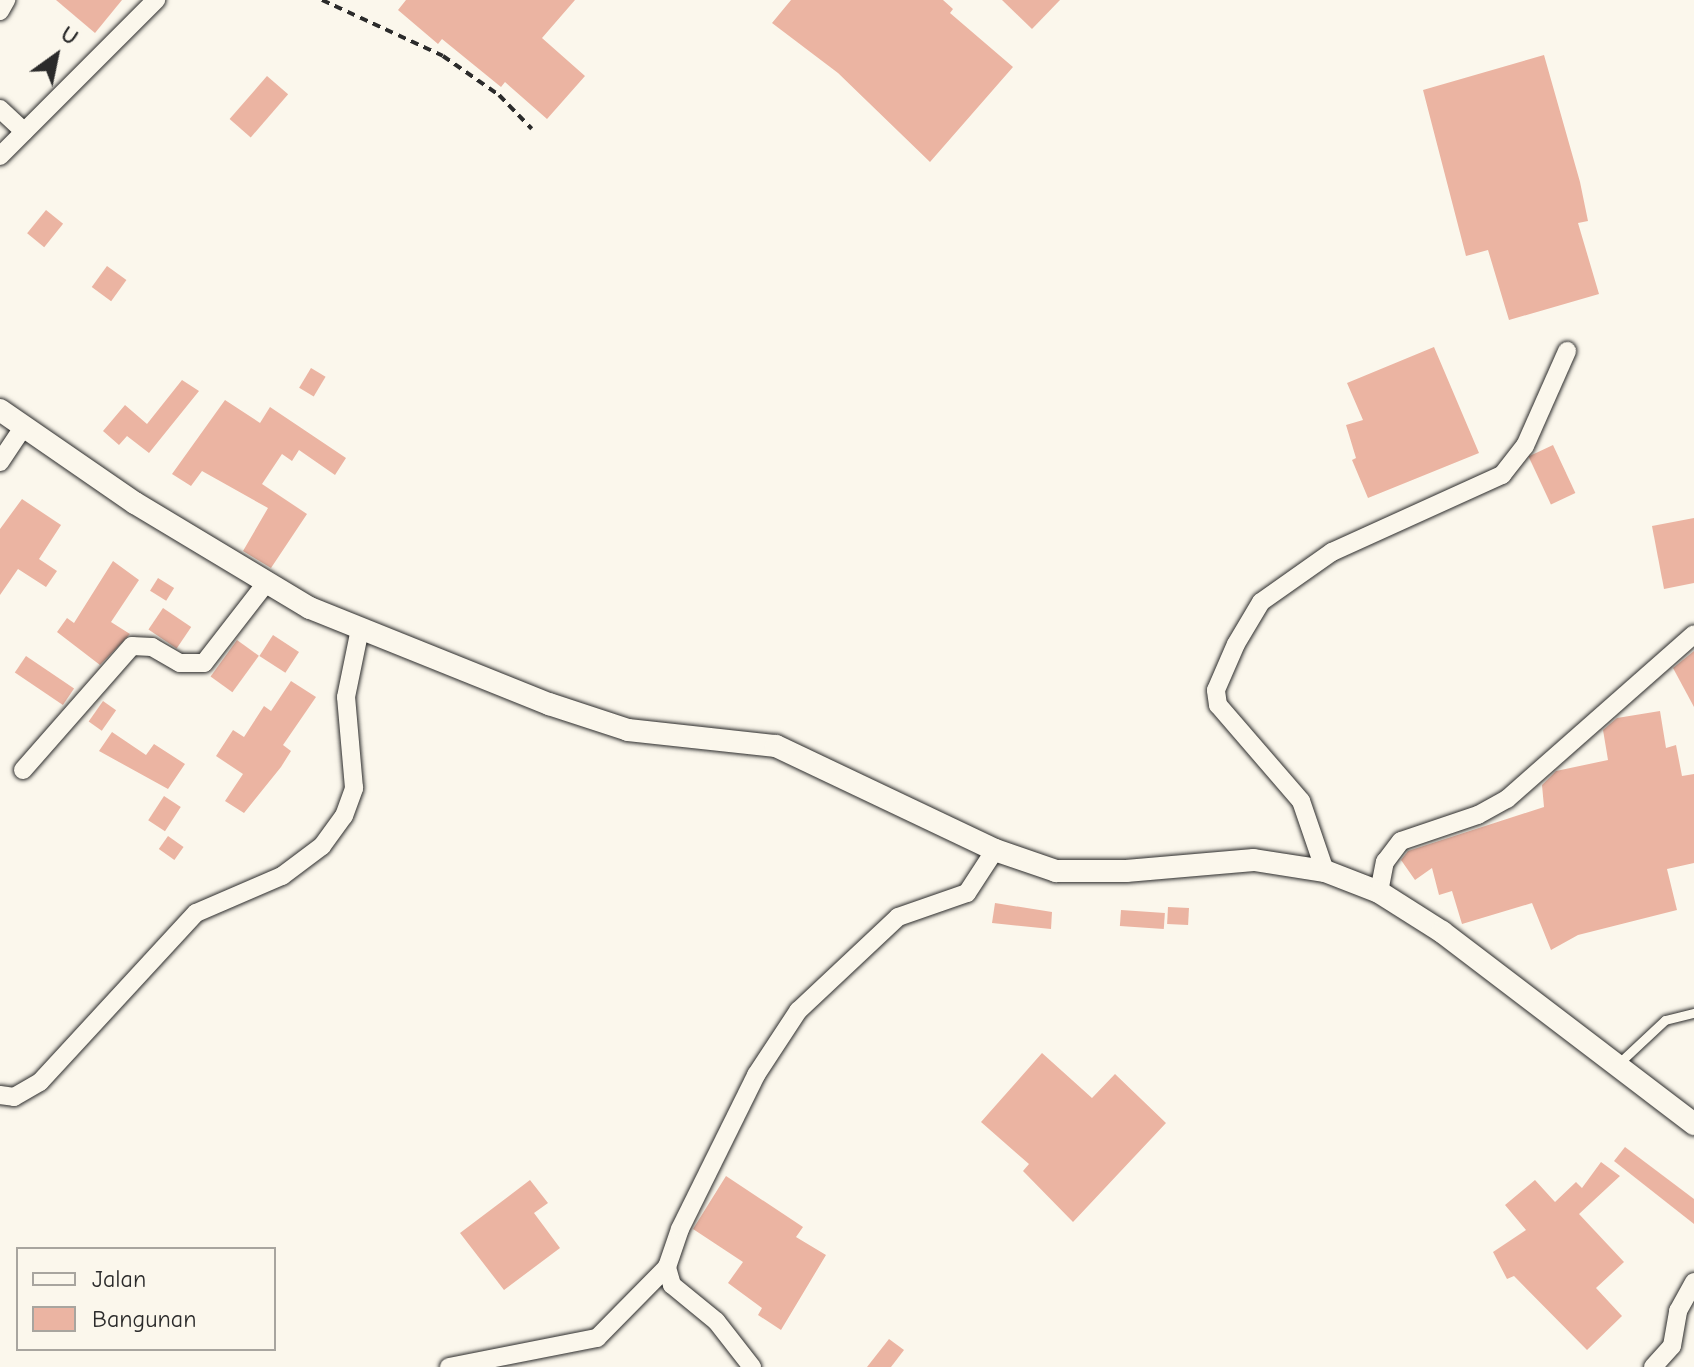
<!DOCTYPE html>
<html>
<head>
<meta charset="utf-8">
<style>
	body { margin:0 }
	#map { position:relative; width:1694px; height:1367px; overflow:hidden; background:#fbf7ec; font-family:"Comic Neue",sans-serif }
	div>[style] { position:absolute }
	[style*='--x'] { left:calc(var(--x)*1px); top:calc(var(--y)*1px); width:calc(var(--w)*1px); rotate:calc(var(--a)*1deg) }
	.building>* { inset:0; background:#ebb4a2; transform-origin:0 0 }
	.path>* { height:4px; margin-top:-2px; transform-origin:0; background:repeating-linear-gradient(90deg,#2b2b2b 0 8px,transparent 0 14px) }
	.roads { filter:drop-shadow(0 0 2px #2b2b2b) drop-shadow(0 0 2px #2b2b2b) }
	.service>* { height:9px; margin:-4.5px; padding:0 4.5px; transform-origin:4.5px; border-radius:4.5px; background:#fbf7ec }
	.minor>* { height:18px; margin:-9px; padding:0 9px; transform-origin:9px; border-radius:9px; background:#fbf7ec }
	.tertiary>* { height:22px; margin:-11px; padding:0 11px; transform-origin:11px; border-radius:11px; background:#fbf7ec }
	span { translate:-50% -50%; white-space:nowrap; text-align:center; line-height:1.15; -webkit-text-stroke:8px #fbf7ec; paint-order:stroke }
	.legend { position:absolute; left:16px; top:1247px; width:260px; height:104px; box-sizing:border-box; background:#fbf7ec; border:2px solid #a8a59f; margin:0; padding:10px 14px; list-style:none; font-size:24px; color:#2b2b2b }
	.legend li { display:flex; align-items:center; gap:16px; height:40px }
	.legend b { width:40px; border:2px solid #a8a59f }
	.north { position:absolute; left:16px; top:16px; width:80px; height:80px; -webkit-text-stroke:6px #fbf7ec; paint-order:stroke; rotate:33deg; font-size:22px; font-weight:700; line-height:32px; text-align:center; color:#2b2b2b }
	.north::after { content:''; display:block; margin:auto; width:28px; height:36px; background:#2b2b2b; clip-path:polygon(50% 0,100% 100%,50% 72%,0 100%) }
</style>
</head>
<body>
<div id="map">
	<div class="building">
		<i style="clip-path:polygon(56px 0,122px 0,95px 33px)"></i>
		<i style="clip-path:polygon(406px 0,575px 0,542px 38px,585px 76px,547px 119px,505px 82px,501px 87px,442px 39px,438px 44px,398px 10px)"></i>
		<i style="clip-path:polygon(791px 0,943px 0,953px 9px,950px 13px,1013px 67px,930px 162px,838px 73px,772px 23px)"></i>
		<i style="clip-path:polygon(1002px 0,1060px 0,1032px 29px)"></i>
		<i style="clip-path:polygon(1544px 55px,1580px 182px,1588px 221px,1578px 223px,1599px 294px,1509px 320px,1488px 250px,1466px 256px,1423px 90px)"></i>
		<i style="left:267px;top:76px;width:28px;height:57px;rotate:41deg"></i>
		<i style="left:46px;top:210px;width:22px;height:30px;rotate:39deg"></i>
		<i style="left:107px;top:266px;width:24px;height:26px;rotate:36deg"></i>
		<i style="clip-path:polygon(1434px 347px,1479px 453px,1368px 498px,1352px 460px,1356px 458px,1346px 425px,1363px 420px,1347px 383px)"></i>
		<i style="left:311px;top:368px;width:17px;height:23px;rotate:31deg"></i>
		<i style="clip-path:polygon(182px 380px,199px 391px,149px 453px,127px 436px,119px 445px,103px 431px,125px 405px,147px 424px)"></i>
		<i style="clip-path:polygon(225px 400px,260px 423px,270px 407px,346px 458px,335px 475px,299px 450px,292px 461px,282px 454px,262px 484px,307px 514px,271px 568px,243px 551px,268px 508px,202px 471px,191px 486px,172px 474px)"></i>
		<i style="left:1553px;top:445px;width:53px;height:27px;rotate:65deg"></i>
		<i style="clip-path:polygon(22px 499px,61px 525px,39px 559px,57px 571px,46px 587px,18px 569px,0 595px,0 529px)"></i>
		<i style="clip-path:polygon(1694px 518px,1694px 583px,1664px 589px,1652px 526px)"></i>
		<i style="clip-path:polygon(113px 561px,139px 580px,111px 622px,130px 634px,100px 665px,57px 632px,67px 618px,74px 623px)"></i>
		<i style="left:158px;top:578px;width:19px;height:15px;rotate:32deg"></i>
		<i style="left:163px;top:608px;width:34px;height:26px;rotate:34deg"></i>
		<i style="left:273px;top:635px;width:31px;height:25px;rotate:33deg"></i>
		<i style="left:237px;top:640px;width:27px;height:45px;rotate:36deg"></i>
		<i style="clip-path:polygon(1694px 651px,1694px 707px,1673px 668px)"></i>
		<i style="left:26px;top:656px;width:58px;height:20px;rotate:34deg"></i>
		<i style="clip-path:polygon(291px 681px,316px 697px,283px 745px,291px 751px,281px 767px,244px 813px,225px 801px,243px 774px,216px 756px,233px 730px,244px 737px,264px 706px,271px 711px)"></i>
		<i style="left:103px;top:701px;width:16px;height:25px;rotate:35deg"></i>
		<i style="clip-path:polygon(1660px 711px,1666px 748px,1676px 745px,1682px 776px,1694px 774px,1694px 863px,1667px 869px,1677px 910px,1578px 935px,1551px 950px,1532px 903px,1462px 924px,1452px 891px,1439px 895px,1432px 868px,1415px 880px,1401px 860px,1408px 851px,1544px 807px,1542px 785px,1556px 771px,1608px 760px,1603px 730px,1617px 718px)"></i>
		<i style="clip-path:polygon(112px 732px,146px 755px,154px 744px,185px 764px,168px 789px,99px 751px)"></i>
		<i style="left:164px;top:796px;width:20px;height:29px;rotate:33deg"></i>
		<i style="left:168px;top:836px;width:19px;height:16px;rotate:35deg"></i>
		<i style="clip-path:polygon(995px 903px,1052px 912px,1051px 929px,992px 923px)"></i>
		<i style="left:1168px;top:907px;width:21px;height:17px;rotate:3deg"></i>
		<i style="left:1121px;top:910px;width:44px;height:16px;rotate:4deg"></i>
		<i style="clip-path:polygon(1042px 1053px,1092px 1098px,1115px 1074px,1166px 1123px,1073px 1222px,1023px 1171px,1029px 1164px,981px 1122px)"></i>
		<i style="clip-path:polygon(1625px 1147px,1694px 1199px,1694px 1224px,1614px 1161px)"></i>
		<i style="clip-path:polygon(1601px 1162px,1620px 1176px,1579px 1214px,1624px 1262px,1596px 1288px,1622px 1316px,1587px 1350px,1514px 1276px,1507px 1279px,1493px 1252px,1526px 1230px,1505px 1205px,1535px 1180px,1555px 1202px,1576px 1182px,1582px 1188px)"></i>
		<i style="clip-path:polygon(726px 1176px,803px 1227px,796px 1237px,826px 1255px,781px 1330px,758px 1315px,762px 1308px,728px 1283px,743px 1262px,693px 1229px)"></i>
		<i style="clip-path:polygon(530px 1180px,548px 1203px,534px 1213px,560px 1248px,504px 1290px,460px 1233px)"></i>
		<i style="clip-path:polygon(889px 1339px,904px 1350px,891px 1367px,867px 1367px)"></i>
	</div>
	<div class="path">
		<i style="--x:322;--y:0;--w:133;--a:24.8"></i>
		<i style="--x:443;--y:56;--w:68;--a:34.9"></i>
		<i style="--x:499;--y:95;--w:47;--a:45.9"></i>
	</div>
	<div class="roads">
		<div class="service">
			<i style="--x:1619;--y:1063;--w:63;--a:-43.1"></i>
			<i style="--x:1665;--y:1020;--w:30;--a:-14"></i>
		</div>
		<div class="minor">
			<i style="--x:0;--y:11;--w:13;--a:-61"></i>
			<i style="--x:0;--y:109;--w:33;--a:43"></i>
			<i style="--x:0;--y:156;--w:221;--a:-45"></i>
			<i style="--x:0;--y:462;--w:43;--a:-56.3"></i>
			<i style="--x:23;--y:770;--w:165;--a:-48.7"></i>
			<i style="--x:132;--y:646;--w:20;--a:3"></i>
			<i style="--x:152;--y:647;--w:32;--a:30"></i>
			<i style="--x:180;--y:663;--w:24;--a:0"></i>
			<i style="--x:204;--y:663;--w:101;--a:-52.2"></i>
			<i style="--x:1325;--y:871;--w:74;--a:-108.9"></i>
			<i style="--x:1301;--y:801;--w:127;--a:-130.8"></i>
			<i style="--x:1218;--y:705;--w:15;--a:-98"></i>
			<i style="--x:1216;--y:690;--w:50;--a:-66.5"></i>
			<i style="--x:1236;--y:644;--w:49;--a:-59.2"></i>
			<i style="--x:1261;--y:602;--w:87;--a:-35.2"></i>
			<i style="--x:1332;--y:552;--w:187;--a:-24.4"></i>
			<i style="--x:1502;--y:475;--w:37;--a:-52"></i>
			<i style="--x:1525;--y:446;--w:104;--a:-66.1"></i>
			<i style="--x:1379;--y:892;--w:31;--a:-79"></i>
			<i style="--x:1385;--y:862;--w:26;--a:-53"></i>
			<i style="--x:1401;--y:841;--w:81;--a:-18.7"></i>
			<i style="--x:1478;--y:815;--w:33;--a:-29"></i>
			<i style="--x:1507;--y:799;--w:249;--a:-41.4"></i>
			<i style="--x:0;--y:1095;--w:14;--a:8"></i>
			<i style="--x:14;--y:1097;--w:30;--a:-30"></i>
			<i style="--x:40;--y:1082;--w:230;--a:-47.3"></i>
			<i style="--x:196;--y:913;--w:94;--a:-23.3"></i>
			<i style="--x:282;--y:876;--w:50;--a:-36.9"></i>
			<i style="--x:322;--y:846;--w:37;--a:-54"></i>
			<i style="--x:344;--y:816;--w:30;--a:-70"></i>
			<i style="--x:354;--y:788;--w:91;--a:-95"></i>
			<i style="--x:346;--y:697;--w:69;--a:-78.4"></i>
			<i style="--x:449;--y:1367;--w:151;--a:-11.1"></i>
			<i style="--x:597;--y:1338;--w:100;--a:-45.4"></i>
			<i style="--x:752;--y:1367;--w:58;--a:-128"></i>
			<i style="--x:716;--y:1321;--w:57;--a:-140.7"></i>
			<i style="--x:672;--y:1285;--w:19;--a:-106"></i>
			<i style="--x:667;--y:1267;--w:40;--a:-71.1"></i>
			<i style="--x:680;--y:1229;--w:172;--a:-63.7"></i>
			<i style="--x:756;--y:1075;--w:77;--a:-56.7"></i>
			<i style="--x:798;--y:1011;--w:137;--a:-43.2"></i>
			<i style="--x:898;--y:917;--w:73;--a:-19.2"></i>
			<i style="--x:967;--y:893;--w:51;--a:-56.9"></i>
			<i style="--x:1653;--y:1367;--w:28;--a:-48"></i>
			<i style="--x:1672;--y:1346;--w:36;--a:-80"></i>
			<i style="--x:1678;--y:1311;--w:33;--a:-61"></i>
		</div>
		<div class="tertiary">
			<i style="--x:0;--y:410;--w:164;--a:34.6"></i>
			<i style="--x:135;--y:503;--w:204;--a:31"></i>
			<i style="--x:310;--y:608;--w:258;--a:21.9"></i>
			<i style="--x:549;--y:704;--w:83;--a:18.2"></i>
			<i style="--x:628;--y:730;--w:149;--a:6.2"></i>
			<i style="--x:776;--y:746;--w:242;--a:25.4"></i>
			<i style="--x:995;--y:850;--w:65;--a:19"></i>
			<i style="--x:1056;--y:871;--w:70;--a:0"></i>
			<i style="--x:1126;--y:871;--w:128;--a:-4.9"></i>
			<i style="--x:1254;--y:860;--w:72;--a:8.8"></i>
			<i style="--x:1325;--y:871;--w:58;--a:21.3"></i>
			<i style="--x:1379;--y:892;--w:75;--a:32.4"></i>
			<i style="--x:1442;--y:932;--w:317;--a:37.3"></i>
		</div>
	</div>
	<ul class="legend">
	<li><b style="height:10px;background:#fbf7ec"></b>Jalan</li>
	<li><b style="height:22px;background:#ebb4a2"></b>Bangunan</li>
	</ul>
	<div class="north">U</div>
</div>
</body>
</html>
